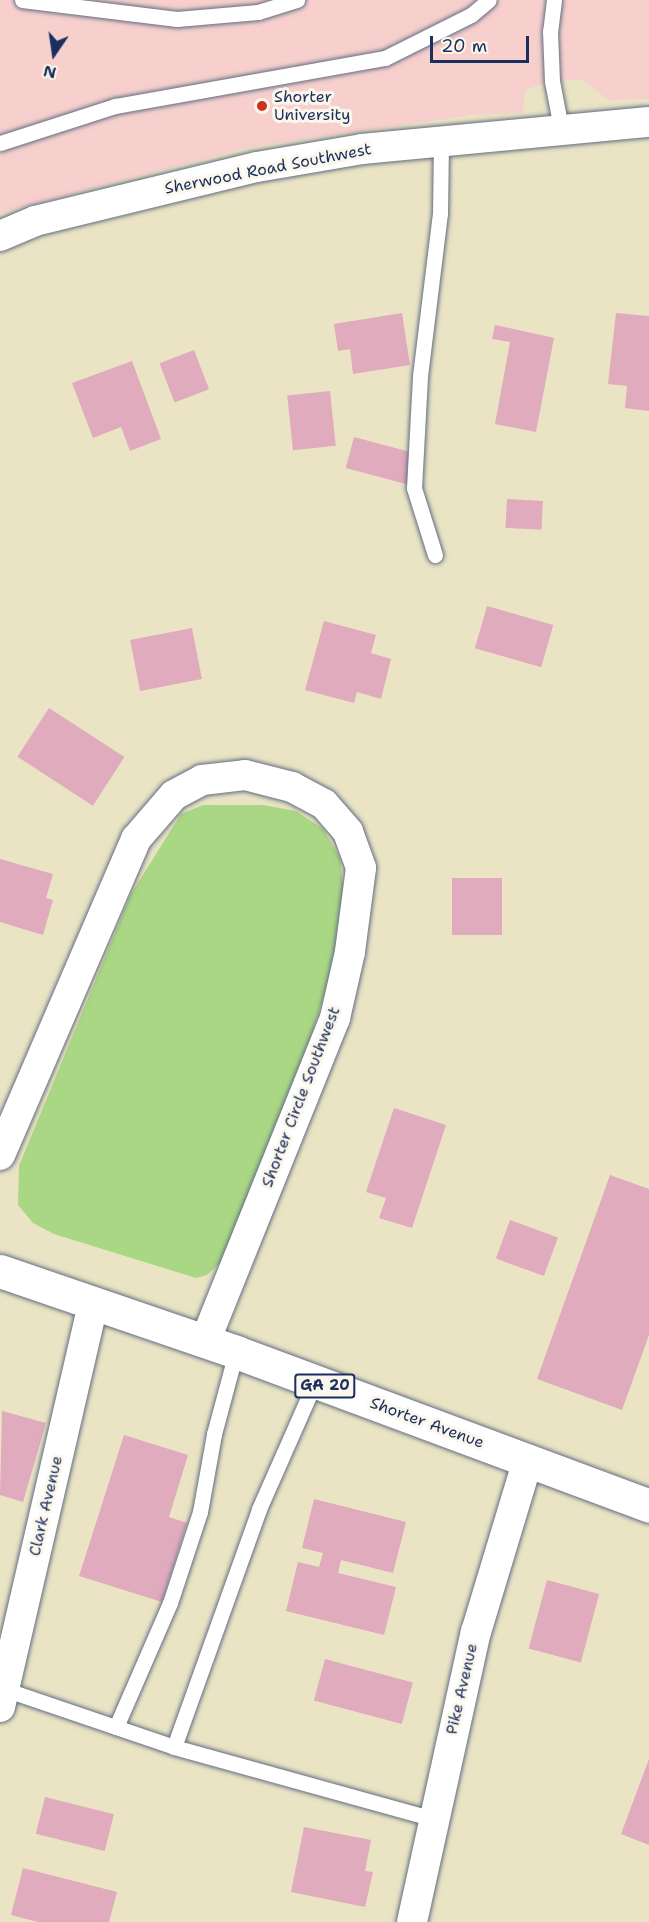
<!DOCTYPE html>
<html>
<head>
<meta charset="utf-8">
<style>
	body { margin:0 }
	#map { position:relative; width:649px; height:1922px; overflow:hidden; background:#eae4c4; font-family:"Shantell Sans",sans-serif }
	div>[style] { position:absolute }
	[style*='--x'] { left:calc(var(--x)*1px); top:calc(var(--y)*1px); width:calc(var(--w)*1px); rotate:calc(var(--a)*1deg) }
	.built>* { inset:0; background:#f7d0cd }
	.green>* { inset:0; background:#aad784 }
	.building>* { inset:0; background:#dfabbd; transform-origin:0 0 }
	.roads { filter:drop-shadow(0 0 2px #636e82) drop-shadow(0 0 2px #636e82) }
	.lane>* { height:15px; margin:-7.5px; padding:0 7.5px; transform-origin:7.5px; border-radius:7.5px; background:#fff }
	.street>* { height:30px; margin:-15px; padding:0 15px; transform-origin:15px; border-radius:15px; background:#fff }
	.primary>* { height:33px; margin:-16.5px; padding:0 16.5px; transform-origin:16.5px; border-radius:16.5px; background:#fff }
	.dots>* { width:16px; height:16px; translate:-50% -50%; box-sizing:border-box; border:3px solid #fbf7ec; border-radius:50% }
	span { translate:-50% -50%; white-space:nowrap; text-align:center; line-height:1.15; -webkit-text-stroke:6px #fbf7ec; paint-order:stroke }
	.shield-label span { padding:2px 4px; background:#fbf7ec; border:2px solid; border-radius:4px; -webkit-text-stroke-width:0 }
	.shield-label { font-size:15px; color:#1b2f5e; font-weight:700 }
	.poi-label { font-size:16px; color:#1b2f5e }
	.left { translate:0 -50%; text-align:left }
	.street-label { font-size:16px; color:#1b2f5e }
	.north { position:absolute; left:24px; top:24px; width:60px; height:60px; -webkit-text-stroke:4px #fbf7ec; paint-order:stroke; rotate:193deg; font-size:16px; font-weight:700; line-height:24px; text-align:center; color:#1b2f5e }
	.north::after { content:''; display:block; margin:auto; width:21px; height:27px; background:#1b2f5e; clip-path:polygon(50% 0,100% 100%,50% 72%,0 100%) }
	.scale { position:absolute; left:430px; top:36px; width:99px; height:27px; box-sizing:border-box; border:3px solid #1b2f5e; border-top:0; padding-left:8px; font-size:18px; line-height:21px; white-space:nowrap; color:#1b2f5e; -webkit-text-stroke:4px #fbf7ec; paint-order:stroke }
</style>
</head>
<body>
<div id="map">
	<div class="built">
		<i style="clip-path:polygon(0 0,649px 0,649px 99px,608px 100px,583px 80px,552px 81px,525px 90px,523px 113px,473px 115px,245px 148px,0 213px)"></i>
	</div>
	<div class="green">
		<i style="clip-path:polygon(203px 805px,263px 805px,296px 811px,323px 829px,340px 858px,344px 894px,343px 936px,301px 1068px,222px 1261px,207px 1275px,196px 1278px,54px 1234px,33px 1223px,18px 1205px,19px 1166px,131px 894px,181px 814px)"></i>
	</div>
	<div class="building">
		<i style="clip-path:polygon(402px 313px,410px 365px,353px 374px,350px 349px,338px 351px,334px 324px)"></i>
		<i style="clip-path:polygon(616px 313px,649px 316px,649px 411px,625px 408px,627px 386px,608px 384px)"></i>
		<i style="clip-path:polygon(495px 325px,554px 338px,536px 432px,495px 424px,510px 342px,492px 339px)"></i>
		<i style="left:194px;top:350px;width:42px;height:37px;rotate:69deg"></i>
		<i style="clip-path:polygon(132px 361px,161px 439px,130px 451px,121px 427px,93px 438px,72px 383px)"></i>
		<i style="left:330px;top:391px;width:55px;height:43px;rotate:84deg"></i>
		<i style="left:354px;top:437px;width:68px;height:32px;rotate:15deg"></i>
		<i style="left:507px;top:499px;width:36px;height:29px;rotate:3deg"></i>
		<i style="left:487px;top:606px;width:69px;height:44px;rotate:16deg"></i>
		<i style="clip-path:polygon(324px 621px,376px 635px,371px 653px,391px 659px,381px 699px,357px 692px,354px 703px,305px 690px)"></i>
		<i style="left:192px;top:628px;width:52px;height:63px;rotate:79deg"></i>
		<i style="left:49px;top:708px;width:90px;height:58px;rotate:33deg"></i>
		<i style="clip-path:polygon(0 859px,53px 874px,46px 898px,53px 900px,43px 935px,0 922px)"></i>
		<i style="left:452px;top:878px;width:50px;height:57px"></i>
		<i style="clip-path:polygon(394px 1108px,446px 1125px,412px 1228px,379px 1218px,386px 1198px,366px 1192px)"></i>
		<i style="clip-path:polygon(610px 1175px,649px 1189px,649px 1335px,622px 1410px,537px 1379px)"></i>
		<i style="left:510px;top:1220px;width:51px;height:41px;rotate:20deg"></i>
		<i style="clip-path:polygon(2px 1411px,46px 1423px,23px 1502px,0 1495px)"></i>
		<i style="clip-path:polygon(124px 1435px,188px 1455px,169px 1517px,187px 1523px,162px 1602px,79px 1576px)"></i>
		<i style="clip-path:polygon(314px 1499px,406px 1522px,393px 1573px,341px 1560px,338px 1573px,396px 1587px,384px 1635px,286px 1611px,298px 1562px,319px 1567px,323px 1553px,302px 1548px)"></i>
		<i style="left:547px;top:1580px;width:54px;height:71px;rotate:15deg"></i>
		<i style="left:325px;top:1659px;width:91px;height:43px;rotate:15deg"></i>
		<i style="clip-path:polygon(649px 1759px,649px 1845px,621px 1834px)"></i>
		<i style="left:45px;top:1797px;width:71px;height:38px;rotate:14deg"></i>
		<i style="clip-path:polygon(304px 1827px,371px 1840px,365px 1871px,373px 1872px,365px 1907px,291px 1892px)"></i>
		<i style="clip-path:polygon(23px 1868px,117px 1892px,109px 1922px,38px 1922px,11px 1915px)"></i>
	</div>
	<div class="roads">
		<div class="lane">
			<i style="--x:22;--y:0;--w:156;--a:7"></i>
			<i style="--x:177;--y:19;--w:81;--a:-4.9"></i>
			<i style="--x:258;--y:12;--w:41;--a:-17.1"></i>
			<i style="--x:554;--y:0;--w:31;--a:97"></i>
			<i style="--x:550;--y:31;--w:50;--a:87.7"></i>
			<i style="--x:552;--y:81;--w:48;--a:79.2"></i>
			<i style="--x:0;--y:143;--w:121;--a:-17.8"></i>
			<i style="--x:115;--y:106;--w:274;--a:-10.1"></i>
			<i style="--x:385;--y:58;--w:96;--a:-26.6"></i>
			<i style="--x:471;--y:15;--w:23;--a:-40"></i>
			<i style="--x:435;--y:555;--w:70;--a:-107.4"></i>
			<i style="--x:414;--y:488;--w:112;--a:-86.9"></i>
			<i style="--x:420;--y:376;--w:163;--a:-83"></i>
			<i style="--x:440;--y:214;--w:70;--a:-89.2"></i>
			<i style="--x:4;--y:1689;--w:180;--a:18.8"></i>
			<i style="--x:174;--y:1747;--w:269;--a:15.5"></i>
			<i style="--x:116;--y:1727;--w:135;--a:-66.5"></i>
			<i style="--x:170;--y:1603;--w:96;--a:-71.8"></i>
			<i style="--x:200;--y:1512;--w:79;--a:-79.8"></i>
			<i style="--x:214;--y:1434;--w:85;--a:-75"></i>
			<i style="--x:174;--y:1747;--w:253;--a:-70.3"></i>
			<i style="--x:259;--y:1509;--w:139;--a:-66.2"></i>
		</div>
		<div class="street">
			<i style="--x:0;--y:236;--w:38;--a:-23"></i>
			<i style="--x:35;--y:221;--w:228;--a:-13.7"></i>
			<i style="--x:257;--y:167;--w:107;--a:-9.7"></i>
			<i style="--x:362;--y:149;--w:288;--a:-5.4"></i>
			<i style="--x:0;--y:1155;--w:344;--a:-66.7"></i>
			<i style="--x:136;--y:839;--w:58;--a:-49.2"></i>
			<i style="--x:174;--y:795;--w:32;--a:-28"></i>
			<i style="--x:202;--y:780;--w:43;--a:-6.6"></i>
			<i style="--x:245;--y:775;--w:49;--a:14.3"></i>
			<i style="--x:292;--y:787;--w:36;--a:28"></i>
			<i style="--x:324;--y:804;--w:37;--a:49"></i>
			<i style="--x:348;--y:832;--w:38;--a:70"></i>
			<i style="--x:361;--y:868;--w:85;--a:97.5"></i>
			<i style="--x:350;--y:952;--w:68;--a:102.8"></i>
			<i style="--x:335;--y:1018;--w:348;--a:111.9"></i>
			<i style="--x:0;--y:1707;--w:413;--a:-77"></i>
			<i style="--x:412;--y:1922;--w:297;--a:-77.6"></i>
			<i style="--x:476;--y:1632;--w:180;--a:-73.2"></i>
		</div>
		<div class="primary">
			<i style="--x:0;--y:1271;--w:250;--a:18.9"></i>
			<i style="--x:236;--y:1352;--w:441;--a:20.4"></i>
		</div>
	</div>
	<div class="dots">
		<i style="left:262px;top:106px;background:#c8321e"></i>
	</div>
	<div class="shield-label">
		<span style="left:325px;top:1386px">GA 20</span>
	</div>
	<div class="poi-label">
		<span class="left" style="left:274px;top:106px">Shorter<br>University</span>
	</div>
	<div class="street-label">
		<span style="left:268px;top:169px;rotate:-11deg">Sherwood Road Southwest</span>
		<span style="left:301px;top:1097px;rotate:-69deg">Shorter Circle Southwest</span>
		<span style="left:427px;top:1423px;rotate:20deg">Shorter Avenue</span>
		<span style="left:46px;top:1506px;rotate:-77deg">Clark Avenue</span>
		<span style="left:462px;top:1689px;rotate:-77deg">Pike Avenue</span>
	</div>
	<div class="north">N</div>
	<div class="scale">20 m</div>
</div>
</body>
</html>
